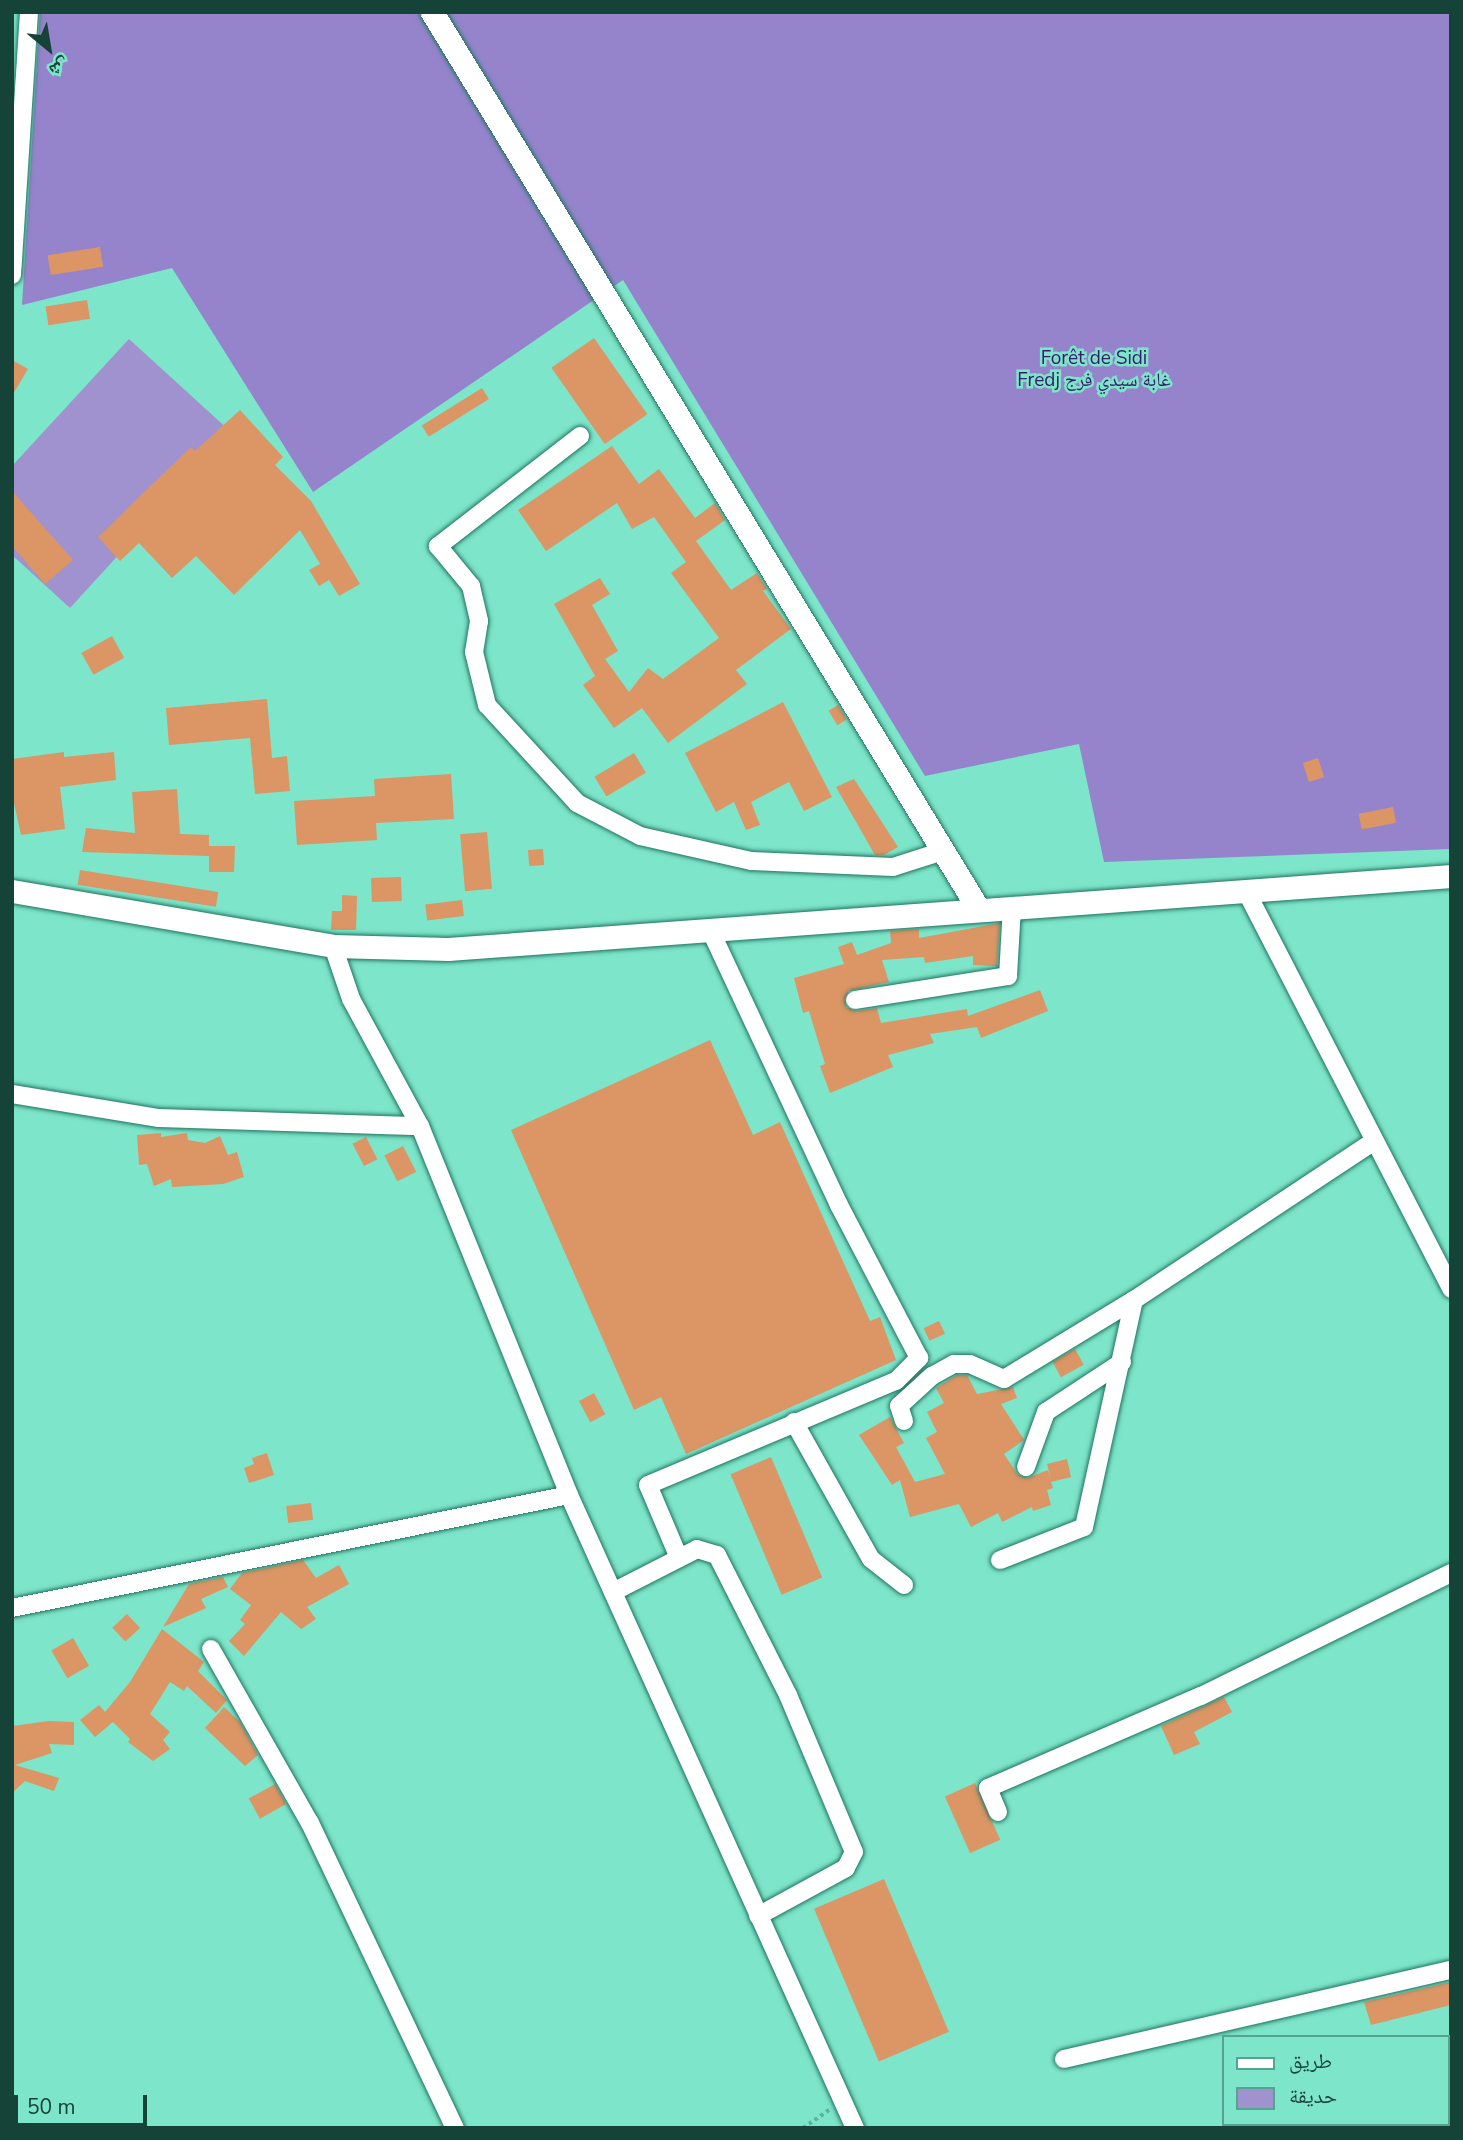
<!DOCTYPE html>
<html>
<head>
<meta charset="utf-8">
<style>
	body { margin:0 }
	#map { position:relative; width:1463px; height:2140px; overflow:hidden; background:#7de5c9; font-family:"Nunito Sans","Noto Naskh Arabic",sans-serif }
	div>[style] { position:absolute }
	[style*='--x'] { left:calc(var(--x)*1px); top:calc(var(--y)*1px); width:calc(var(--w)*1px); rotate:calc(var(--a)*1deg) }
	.green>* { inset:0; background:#a092cf }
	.forest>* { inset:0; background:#9584cc }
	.building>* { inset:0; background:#dc9565; transform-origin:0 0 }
	.path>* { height:3.5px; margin-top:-1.75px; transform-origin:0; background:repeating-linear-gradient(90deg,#5db39c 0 3.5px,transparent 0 7px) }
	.roads { filter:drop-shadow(0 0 2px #207461) drop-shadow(0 0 2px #207461) }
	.minor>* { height:18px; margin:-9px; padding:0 9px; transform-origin:9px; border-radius:9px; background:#fff }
	.major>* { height:23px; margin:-11.5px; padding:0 11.5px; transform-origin:11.5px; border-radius:11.5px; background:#fff }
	span { translate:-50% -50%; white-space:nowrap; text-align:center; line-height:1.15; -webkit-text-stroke:5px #7de5c9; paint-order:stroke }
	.park-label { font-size:19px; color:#3a1a6e }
	.frame { position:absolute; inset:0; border:14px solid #164338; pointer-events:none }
	.legend { position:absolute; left:1222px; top:2035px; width:228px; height:91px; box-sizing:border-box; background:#7de5c9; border:2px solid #54a48f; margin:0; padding:9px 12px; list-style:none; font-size:21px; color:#164338 }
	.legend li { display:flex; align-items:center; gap:14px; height:35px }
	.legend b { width:35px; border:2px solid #54a48f }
	.north { position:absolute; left:14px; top:14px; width:70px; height:70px; -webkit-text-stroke:5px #7de5c9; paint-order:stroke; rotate:150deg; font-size:19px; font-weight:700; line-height:28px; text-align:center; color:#164338 }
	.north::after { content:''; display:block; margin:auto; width:24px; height:32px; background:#164338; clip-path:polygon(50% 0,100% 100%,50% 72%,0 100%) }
	.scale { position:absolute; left:14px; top:2095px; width:133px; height:32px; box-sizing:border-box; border:4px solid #164338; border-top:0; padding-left:9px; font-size:21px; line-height:24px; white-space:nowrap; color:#164338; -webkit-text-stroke:5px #7de5c9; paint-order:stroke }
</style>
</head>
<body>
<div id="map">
	<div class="green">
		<i style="clip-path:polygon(129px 339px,231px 432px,70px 608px,12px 555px,12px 466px)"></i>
	</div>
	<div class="forest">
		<i style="clip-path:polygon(40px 12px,1451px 12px,1451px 849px,1104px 862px,1079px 744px,925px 776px,623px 280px,313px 492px,172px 268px,22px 305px)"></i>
	</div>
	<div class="building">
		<i style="left:100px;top:247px;width:20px;height:53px;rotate:81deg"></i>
		<i style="left:87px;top:300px;width:19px;height:42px;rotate:81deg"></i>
		<i style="left:594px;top:338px;width:93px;height:52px;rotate:55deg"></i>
		<i style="clip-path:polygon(12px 360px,28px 369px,12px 396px)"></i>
		<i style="left:482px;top:388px;width:13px;height:71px;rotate:58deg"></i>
		<i style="clip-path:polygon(240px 410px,283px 457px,275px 465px,311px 501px,360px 584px,339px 596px,329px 580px,319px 586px,309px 570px,320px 564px,300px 530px,234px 595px,196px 556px,172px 578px,139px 543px,120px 561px,98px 537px,191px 447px,195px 451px)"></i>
		<i style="clip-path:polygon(612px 446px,639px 484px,659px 469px,695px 518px,715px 503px,725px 520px,696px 541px,731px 590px,757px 573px,767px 589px,763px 591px,791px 629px,736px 670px,747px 684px,668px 743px,642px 708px,614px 728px,583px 685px,595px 676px,554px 604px,600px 578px,610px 594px,592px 605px,618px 651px,605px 659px,629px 692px,648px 668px,663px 679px,719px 638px,671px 573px,686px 562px,654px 517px,632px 529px,617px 503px,546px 551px,518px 510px)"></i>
		<i style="clip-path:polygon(12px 491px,73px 560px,45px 584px,12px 546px)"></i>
		<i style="left:112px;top:636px;width:25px;height:35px;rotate:61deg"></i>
		<i style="clip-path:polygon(267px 699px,272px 758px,287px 756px,290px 791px,255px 794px,250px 738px,169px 745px,166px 708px)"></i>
		<i style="clip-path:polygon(783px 702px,832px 797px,804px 811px,789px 782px,751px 802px,760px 825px,746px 830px,734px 802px,716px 812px,685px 753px)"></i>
		<i style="left:838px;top:705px;width:17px;height:11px;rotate:59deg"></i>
		<i style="clip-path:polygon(64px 752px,64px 757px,114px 752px,116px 780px,60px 787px,65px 829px,21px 835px,12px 794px,12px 759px)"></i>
		<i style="left:634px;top:753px;width:23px;height:46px;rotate:59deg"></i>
		<i style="left:1318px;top:758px;width:20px;height:16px;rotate:72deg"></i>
		<i style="clip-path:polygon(451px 774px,454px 819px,376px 823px,377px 840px,297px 845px,294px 801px,375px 796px,374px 779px)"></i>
		<i style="clip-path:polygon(854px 779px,898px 847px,884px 855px,875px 855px,836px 787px)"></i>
		<i style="clip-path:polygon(177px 789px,180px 834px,209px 835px,209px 846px,235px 846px,234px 872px,209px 872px,209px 856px,82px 852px,86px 828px,135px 833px,132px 792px)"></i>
		<i style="left:1393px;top:807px;width:16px;height:35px;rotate:79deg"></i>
		<i style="left:487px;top:832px;width:57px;height:27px;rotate:85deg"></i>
		<i style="left:543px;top:849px;width:16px;height:15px;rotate:86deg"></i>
		<i style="left:80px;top:870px;width:140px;height:15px;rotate:9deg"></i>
		<i style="left:401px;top:877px;width:24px;height:30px;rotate:88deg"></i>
		<i style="clip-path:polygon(342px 895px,357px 896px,356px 930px,331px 930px,332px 911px,342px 911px)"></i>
		<i style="left:462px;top:900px;width:16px;height:37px;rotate:83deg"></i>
		<i style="clip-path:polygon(1000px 923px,997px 966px,973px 965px,973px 956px,925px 963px,924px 957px,882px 960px,889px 982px,848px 991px,846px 1007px,856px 1011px,877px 1008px,881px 1023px,967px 1009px,968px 1016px,1040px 990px,1048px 1011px,981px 1038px,977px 1027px,930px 1034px,934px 1043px,888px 1055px,893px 1067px,830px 1093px,820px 1066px,825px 1064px,809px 1011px,803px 1013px,794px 978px,844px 964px,838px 947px,852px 942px,857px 955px,891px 943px,890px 931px,919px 929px,919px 938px)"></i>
		<i style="clip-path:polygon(710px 1040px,753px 1135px,780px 1122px,870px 1321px,880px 1317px,896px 1360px,686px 1454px,661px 1397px,634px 1410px,511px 1130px)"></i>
		<i style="clip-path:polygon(161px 1133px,161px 1137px,187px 1133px,188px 1140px,205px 1143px,220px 1136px,228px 1155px,237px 1152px,244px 1177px,223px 1184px,172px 1187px,171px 1179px,154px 1186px,147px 1164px,139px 1165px,137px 1135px)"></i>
		<i style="left:366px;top:1137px;width:25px;height:15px;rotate:63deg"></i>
		<i style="left:403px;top:1146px;width:29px;height:21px;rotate:63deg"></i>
		<i style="left:939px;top:1321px;width:14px;height:17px;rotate:65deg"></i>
		<i style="left:1075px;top:1349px;width:18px;height:26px;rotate:61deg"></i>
		<i style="clip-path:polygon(957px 1375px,967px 1375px,977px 1394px,1013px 1387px,1017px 1398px,1001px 1404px,1024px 1440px,1004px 1454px,1018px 1475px,1027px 1478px,1048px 1470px,1051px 1479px,1047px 1464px,1067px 1459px,1071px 1477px,1051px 1482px,1053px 1488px,1047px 1490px,1051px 1505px,1033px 1511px,1032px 1507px,1002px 1522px,998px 1513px,971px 1527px,959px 1504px,910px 1517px,900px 1480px,892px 1485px,859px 1435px,890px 1417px,904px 1443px,896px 1447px,915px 1482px,945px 1474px,926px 1438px,937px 1432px,927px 1412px,944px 1403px,936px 1388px)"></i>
		<i style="left:594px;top:1393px;width:24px;height:17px;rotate:62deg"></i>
		<i style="clip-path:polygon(267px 1453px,274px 1475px,249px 1483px,244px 1468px,254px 1464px,252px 1458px)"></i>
		<i style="left:771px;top:1457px;width:131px;height:44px;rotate:67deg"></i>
		<i style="left:311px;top:1503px;width:17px;height:25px;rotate:83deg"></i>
		<i style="clip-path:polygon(303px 1560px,316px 1578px,339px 1565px,349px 1584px,307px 1607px,316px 1619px,301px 1629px,281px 1612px,244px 1656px,229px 1641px,245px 1624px,240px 1620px,251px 1605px,230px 1589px,242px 1573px)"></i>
		<i style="clip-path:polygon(223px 1577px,228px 1587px,201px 1599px,206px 1608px,163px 1627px,189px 1584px)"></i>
		<i style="left:127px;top:1614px;width:19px;height:20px;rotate:47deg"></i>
		<i style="clip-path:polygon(162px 1629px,204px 1662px,198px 1671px,227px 1700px,216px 1713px,187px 1686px,184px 1691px,170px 1682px,150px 1714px,170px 1732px,163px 1740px,170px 1749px,153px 1761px,128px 1742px,130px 1739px,113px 1722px,95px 1737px,80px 1720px,99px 1705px,105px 1712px,130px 1682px)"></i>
		<i style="left:73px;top:1638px;width:32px;height:25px;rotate:60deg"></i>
		<i style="clip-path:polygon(1224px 1697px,1232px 1712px,1194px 1732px,1200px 1744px,1174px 1755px,1161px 1726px)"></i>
		<i style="clip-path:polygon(224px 1707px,240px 1722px,258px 1755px,245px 1766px,205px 1728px)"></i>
		<i style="clip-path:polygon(49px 1721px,74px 1722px,74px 1745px,49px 1744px,52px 1753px,15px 1765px,59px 1778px,54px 1791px,25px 1781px,12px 1793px,12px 1726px)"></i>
		<i style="left:975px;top:1783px;width:62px;height:33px;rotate:66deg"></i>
		<i style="left:275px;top:1784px;width:23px;height:30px;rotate:61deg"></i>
		<i style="left:884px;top:1879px;width:166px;height:76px;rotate:67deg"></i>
		<i style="clip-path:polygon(1451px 1982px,1451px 2005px,1371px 2025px,1364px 2002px)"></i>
	</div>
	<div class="path">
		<i style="--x:803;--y:2128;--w:33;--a:-35"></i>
	</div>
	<div class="roads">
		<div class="minor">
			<i style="--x:12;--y:275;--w:264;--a:-86.3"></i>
			<i style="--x:580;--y:436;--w:180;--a:142.2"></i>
			<i style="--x:438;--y:546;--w:52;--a:50.5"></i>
			<i style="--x:471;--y:586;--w:36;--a:77"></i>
			<i style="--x:479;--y:621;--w:31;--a:99"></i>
			<i style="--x:474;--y:652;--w:55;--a:76.2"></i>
			<i style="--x:487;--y:705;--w:133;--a:47.4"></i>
			<i style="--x:577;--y:803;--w:71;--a:27.6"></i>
			<i style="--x:640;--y:836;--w:114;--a:12.7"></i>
			<i style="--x:751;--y:861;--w:142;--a:2.4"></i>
			<i style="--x:893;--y:867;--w:52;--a:-17.7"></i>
			<i style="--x:1246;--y:891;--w:448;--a:62.7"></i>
			<i style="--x:333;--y:946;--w:56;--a:71.2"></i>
			<i style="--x:351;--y:999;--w:145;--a:61.5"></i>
			<i style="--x:420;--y:1126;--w:398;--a:68"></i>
			<i style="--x:569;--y:1495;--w:695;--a:65.69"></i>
			<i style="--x:855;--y:1000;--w:155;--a:-8.9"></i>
			<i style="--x:1008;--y:976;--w:69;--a:-86.7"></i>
			<i style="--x:12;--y:1094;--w:149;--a:9.3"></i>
			<i style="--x:159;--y:1118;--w:261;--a:1.8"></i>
			<i style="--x:904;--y:1421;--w:16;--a:-108"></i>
			<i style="--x:899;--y:1406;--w:45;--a:-42.3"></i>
			<i style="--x:932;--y:1376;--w:25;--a:-29"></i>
			<i style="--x:954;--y:1364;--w:16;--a:0"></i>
			<i style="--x:970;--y:1364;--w:37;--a:24"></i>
			<i style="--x:1004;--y:1379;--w:152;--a:-31.3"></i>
			<i style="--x:1134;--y:1300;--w:287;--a:-33.5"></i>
			<i style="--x:794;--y:1422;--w:157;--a:60.7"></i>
			<i style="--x:871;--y:1559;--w:42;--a:38.2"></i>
			<i style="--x:1026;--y:1467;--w:59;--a:-70"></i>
			<i style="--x:1046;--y:1412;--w:91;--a:-33.3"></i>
			<i style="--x:679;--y:1558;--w:79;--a:-113"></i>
			<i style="--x:648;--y:1485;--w:269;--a:-22.8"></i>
			<i style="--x:896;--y:1381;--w:33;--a:-45"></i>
			<i style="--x:919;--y:1358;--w:173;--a:-117.6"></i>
			<i style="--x:839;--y:1205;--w:304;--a:-115.1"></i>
			<i style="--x:1000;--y:1560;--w:90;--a:-21.4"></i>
			<i style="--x:1084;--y:1527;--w:232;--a:-77.6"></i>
			<i style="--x:613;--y:1592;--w:94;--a:-27.1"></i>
			<i style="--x:697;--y:1549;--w:21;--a:17"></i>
			<i style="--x:717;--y:1555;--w:157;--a:63.1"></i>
			<i style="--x:788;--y:1695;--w:170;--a:67.2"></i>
			<i style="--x:854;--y:1852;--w:18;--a:117"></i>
			<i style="--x:846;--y:1868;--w:100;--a:151.4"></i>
			<i style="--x:12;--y:1608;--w:568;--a:-11.47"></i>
			<i style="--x:211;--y:1649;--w:200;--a:60.4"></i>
			<i style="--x:310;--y:1823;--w:338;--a:64.6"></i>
			<i style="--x:998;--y:1812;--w:26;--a:-113"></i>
			<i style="--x:988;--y:1788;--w:232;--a:-23.4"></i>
			<i style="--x:1201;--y:1696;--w:279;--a:-26.2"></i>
			<i style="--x:1064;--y:2059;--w:397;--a:-13"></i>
		</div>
		<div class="major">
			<i style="--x:432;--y:12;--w:1051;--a:58.65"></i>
			<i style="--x:12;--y:891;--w:326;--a:9.7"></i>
			<i style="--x:333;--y:946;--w:115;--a:1.5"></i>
			<i style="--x:448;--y:949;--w:1006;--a:-4.16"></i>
		</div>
	</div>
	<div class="park-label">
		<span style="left:1094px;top:370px">Forêt de Sidi<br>Fredj غابة سيدي فرج</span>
	</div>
	<div class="frame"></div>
	<ul class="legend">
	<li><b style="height:9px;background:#fff"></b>طريق</li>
	<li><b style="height:19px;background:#a092cf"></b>حديقة</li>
	</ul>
	<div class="north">ش</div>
	<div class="scale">50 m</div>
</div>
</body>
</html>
